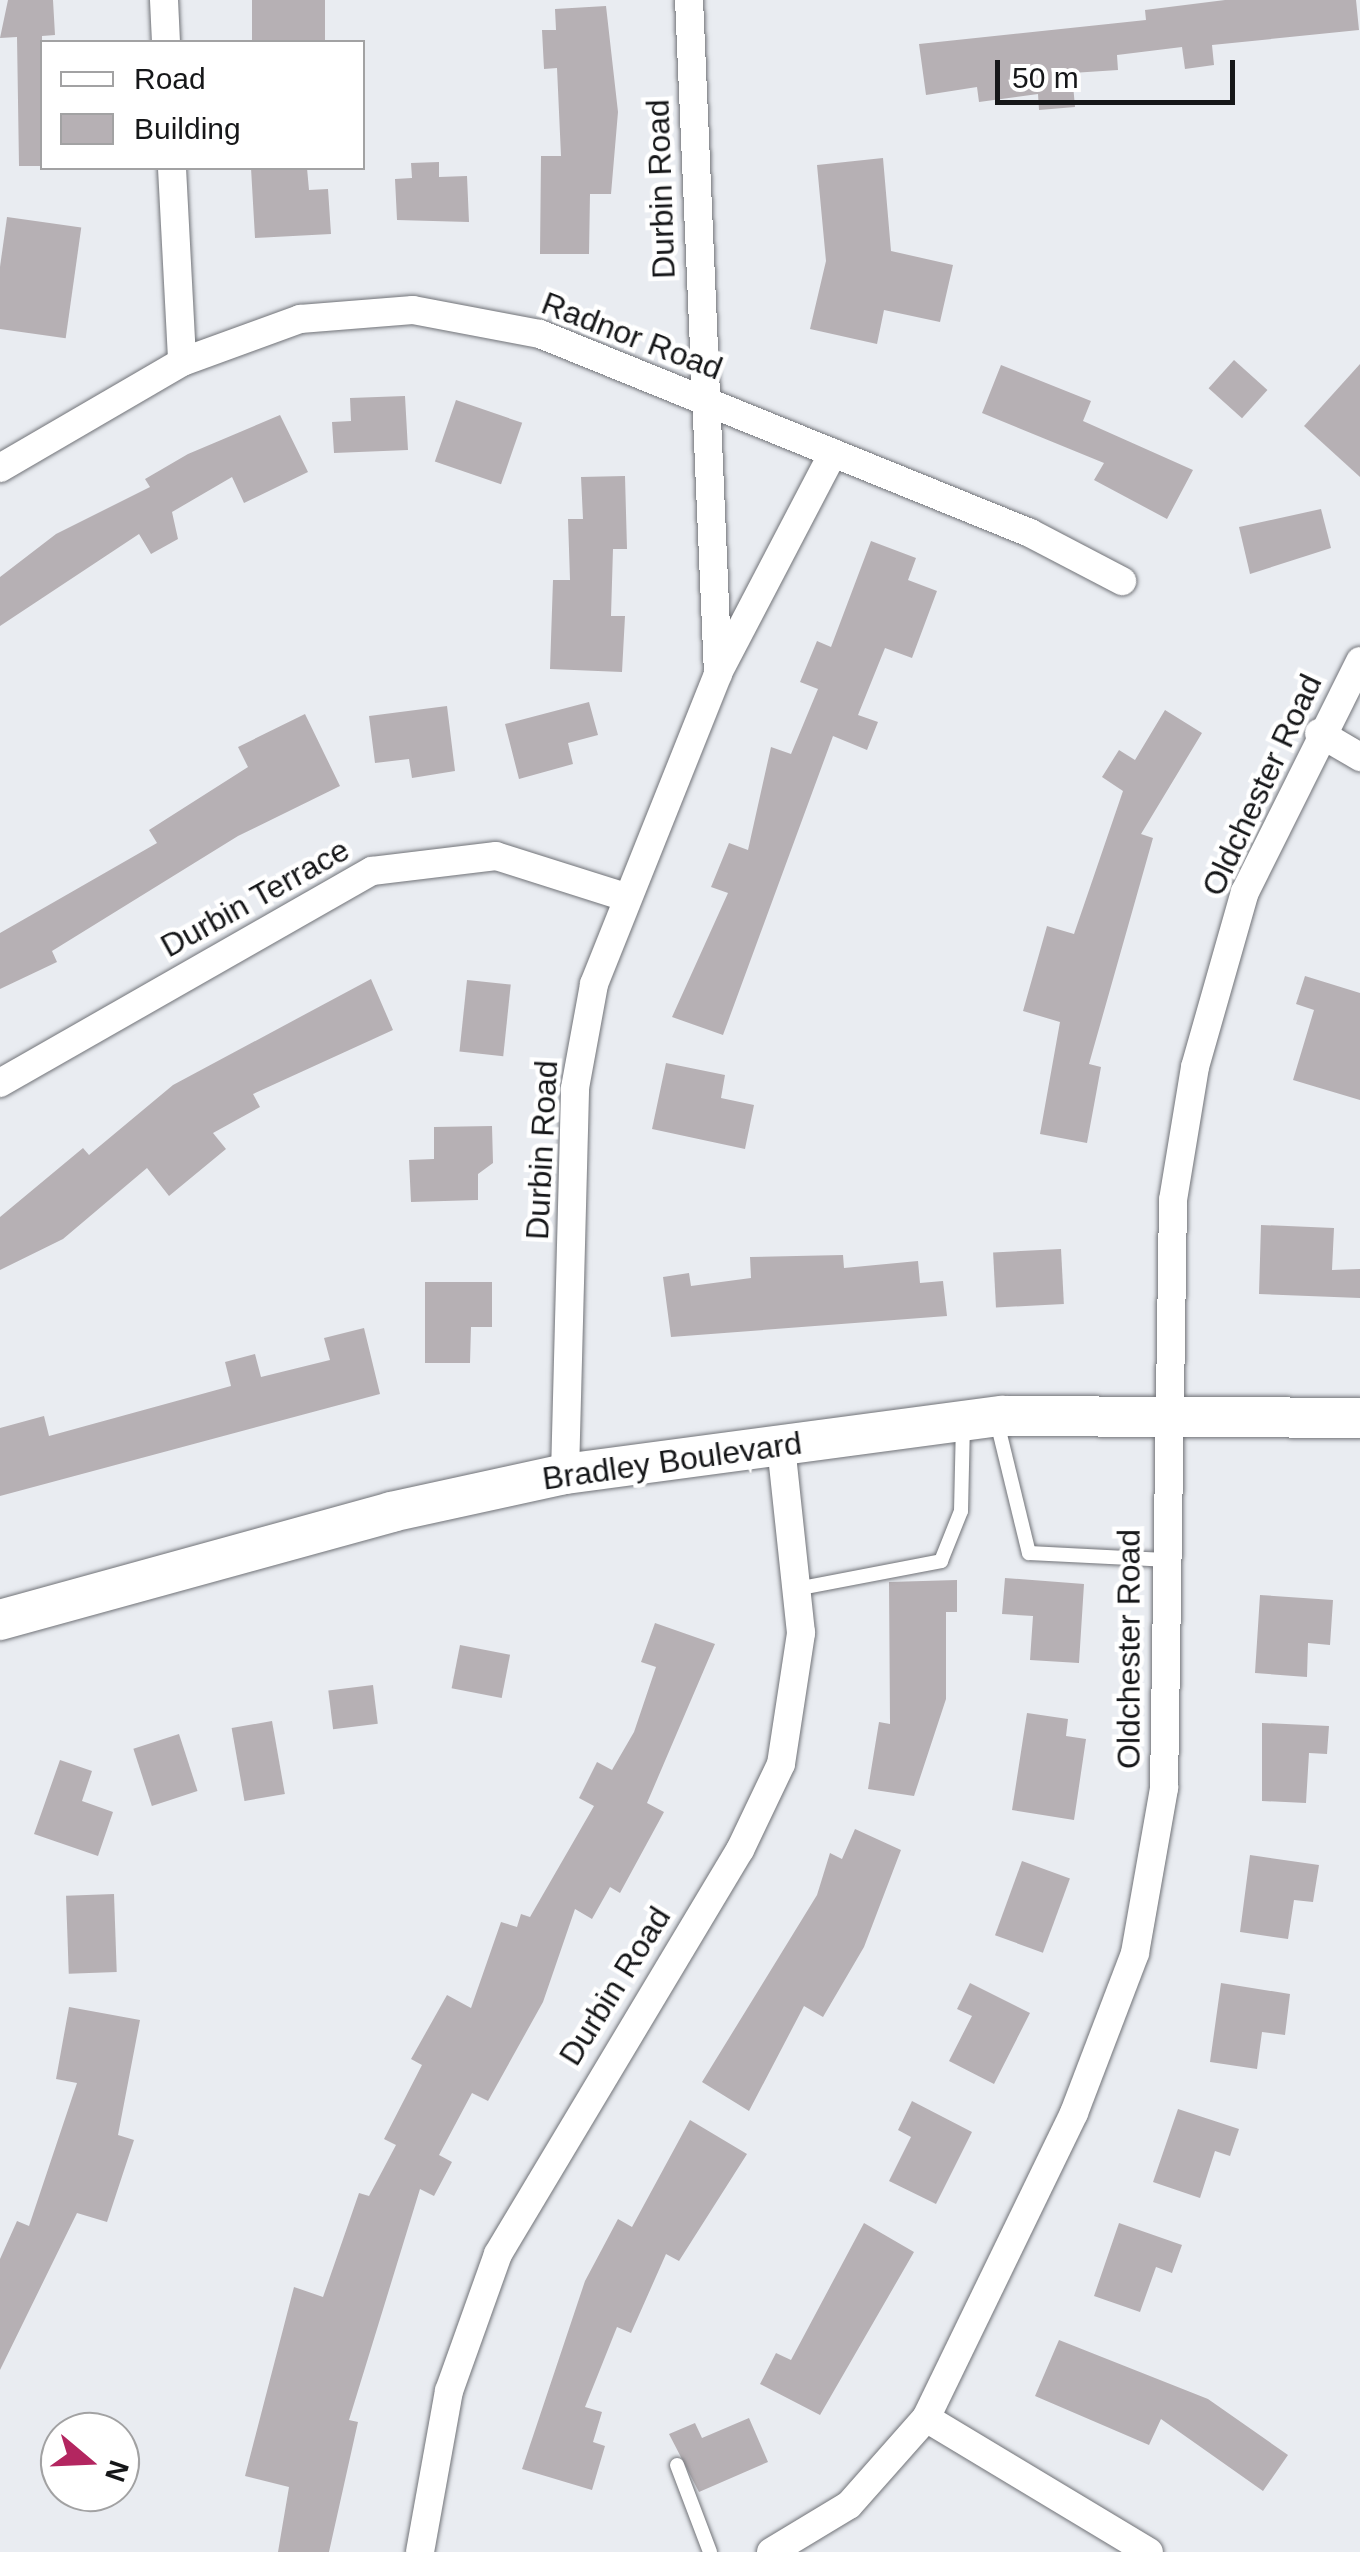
<!DOCTYPE html>
<html>
<head>
<meta charset="utf-8">
<style>
	body { margin:0 }
	#map { position:relative; width:1360px; height:2552px; overflow:hidden; background:#e9ecf1; font-family:Helvetica,sans-serif }
	div>[style] { position:absolute }
	[style*='--x'] { left:calc(var(--x)*1px); top:calc(var(--y)*1px); width:calc(var(--w)*1px); rotate:calc(var(--a)*1deg) }
	.building>* { inset:0; background:#b6b0b4; transform-origin:0 0 }
	.roads { filter:drop-shadow(0 0 2px #717378) drop-shadow(0 0 2px #717378) }
	.service>* { height:14px; margin:-7px; padding:0 7px; transform-origin:7px; border-radius:7px; background:#fff }
	.minor>* { height:28px; margin:-14px; padding:0 14px; transform-origin:14px; border-radius:14px; background:#fff }
	.secondary>* { height:40px; margin:-20px; padding:0 20px; transform-origin:20px; border-radius:20px; background:#fff }
	span { translate:-50% -50%; white-space:nowrap; text-align:center; line-height:1.15; -webkit-text-stroke:9px #fff; paint-order:stroke }
	.street-label { font-size:32px; color:#161719 }
	.legend { position:absolute; left:40px; top:40px; width:325px; height:130px; box-sizing:border-box; background:#fff; border:2px solid #a2a2a3; margin:0; padding:12px 18px; list-style:none; font-size:30px; color:#161719 }
	.legend li { display:flex; align-items:center; gap:20px; height:50px }
	.legend b { width:50px; border:2px solid #a2a2a3 }
	.north { position:absolute; left:40px; top:2412px; width:100px; height:100px; box-sizing:border-box; background:#fff; border:2px solid #a2a2a3; border-radius:50%; rotate:109deg; font-size:28px; font-weight:700; line-height:40px; text-align:center; color:#161719 }
	.north::after { content:''; display:block; margin:auto; width:35px; height:45px; background:#b32660; clip-path:polygon(50% 0,100% 100%,50% 72%,0 100%) }
	.scale { position:absolute; left:995px; top:60px; width:240px; height:45px; box-sizing:border-box; border:5px solid #161719; border-top:0; padding-left:12px; font-size:30px; line-height:35px; white-space:nowrap; color:#161719; -webkit-text-stroke:8px #fff; paint-order:stroke }
</style>
</head>
<body>
<div id="map">
	<div class="building">
		<i style="clip-path:polygon(8px 0,53px 0,55px 35px,42px 36px,42px 166px,19px 166px,17px 37px,0 38px)"></i>
		<i style="left:252px;top:0;width:73px;height:42px"></i>
		<i style="clip-path:polygon(1225px 0,1356px 0,1359px 30px,1212px 45px,1214px 65px,1185px 69px,1182px 47px,1117px 55px,1118px 70px,1072px 73px,1075px 107px,1039px 110px,1038px 94px,979px 102px,977px 87px,926px 95px,919px 44px,1146px 20px,1145px 10px)"></i>
		<i style="clip-path:polygon(606px 6px,618px 112px,611px 194px,590px 194px,589px 254px,540px 254px,541px 156px,561px 156px,557px 68px,544px 69px,542px 30px,556px 30px,555px 9px)"></i>
		<i style="clip-path:polygon(883px 158px,891px 251px,953px 265px,940px 322px,884px 310px,877px 344px,810px 329px,826px 261px,817px 165px)"></i>
		<i style="clip-path:polygon(439px 162px,439px 177px,467px 176px,469px 222px,397px 220px,395px 179px,412px 178px,411px 163px)"></i>
		<i style="clip-path:polygon(251px 168px,307px 168px,309px 190px,328px 189px,331px 234px,255px 238px)"></i>
		<i style="left:7px;top:217px;width:75px;height:112px;rotate:8deg"></i>
		<i style="left:1234px;top:360px;width:45px;height:38px;rotate:42deg"></i>
		<i style="clip-path:polygon(1360px 364px,1360px 477px,1304px 426px)"></i>
		<i style="clip-path:polygon(1001px 365px,1091px 401px,1083px 421px,1193px 470px,1167px 519px,1094px 480px,1104px 463px,982px 413px)"></i>
		<i style="clip-path:polygon(405px 396px,408px 450px,334px 453px,332px 422px,351px 421px,350px 398px)"></i>
		<i style="left:456px;top:400px;width:70px;height:65px;rotate:19deg"></i>
		<i style="clip-path:polygon(280px 415px,308px 472px,244px 503px,232px 477px,172px 512px,178px 539px,151px 554px,139px 534px,0 626px,0 577px,56px 534px,150px 487px,145px 479px,188px 454px)"></i>
		<i style="clip-path:polygon(625px 476px,627px 549px,613px 549px,611px 616px,625px 616px,622px 672px,550px 669px,553px 580px,570px 580px,568px 519px,583px 519px,581px 477px)"></i>
		<i style="clip-path:polygon(1321px 509px,1331px 548px,1250px 574px,1239px 527px)"></i>
		<i style="clip-path:polygon(871px 541px,916px 558px,908px 580px,937px 591px,912px 658px,885px 648px,858px 715px,878px 722px,867px 750px,833px 736px,723px 1035px,672px 1017px,728px 893px,711px 887px,729px 843px,748px 850px,771px 747px,791px 754px,818px 689px,800px 682px,817px 641px,831px 647px)"></i>
		<i style="clip-path:polygon(589px 702px,598px 735px,568px 743px,573px 764px,519px 779px,505px 724px)"></i>
		<i style="clip-path:polygon(447px 706px,455px 771px,412px 778px,409px 759px,375px 763px,369px 716px)"></i>
		<i style="clip-path:polygon(1165px 710px,1202px 733px,1141px 834px,1153px 838px,1089px 1064px,1101px 1067px,1087px 1143px,1040px 1134px,1060px 1022px,1023px 1011px,1047px 926px,1074px 934px,1123px 791px,1102px 777px,1119px 750px,1135px 760px)"></i>
		<i style="clip-path:polygon(305px 714px,340px 786px,238px 836px,52px 951px,57px 962px,0 989px,0 933px,157px 843px,149px 830px,248px 767px,238px 747px)"></i>
		<i style="clip-path:polygon(1305px 976px,1360px 993px,1360px 1100px,1293px 1080px,1314px 1010px,1296px 1004px)"></i>
		<i style="clip-path:polygon(371px 979px,393px 1030px,253px 1094px,260px 1107px,213px 1133px,226px 1149px,169px 1196px,147px 1168px,63px 1239px,0 1270px,0 1217px,83px 1148px,89px 1155px,173px 1085px)"></i>
		<i style="left:467px;top:980px;width:44px;height:72px;rotate:6deg"></i>
		<i style="clip-path:polygon(666px 1063px,725px 1075px,721px 1098px,754px 1105px,745px 1149px,652px 1129px)"></i>
		<i style="clip-path:polygon(492px 1126px,493px 1163px,478px 1174px,478px 1200px,411px 1202px,409px 1160px,434px 1159px,434px 1127px)"></i>
		<i style="clip-path:polygon(1261px 1225px,1334px 1228px,1332px 1270px,1360px 1269px,1360px 1298px,1259px 1294px)"></i>
		<i style="left:1061px;top:1249px;width:55px;height:68px;rotate:87deg"></i>
		<i style="clip-path:polygon(843px 1255px,844px 1268px,918px 1261px,920px 1283px,943px 1281px,947px 1316px,671px 1337px,663px 1277px,689px 1273px,691px 1286px,751px 1278px,750px 1257px)"></i>
		<i style="clip-path:polygon(425px 1282px,492px 1282px,492px 1327px,471px 1327px,470px 1363px,425px 1363px)"></i>
		<i style="clip-path:polygon(364px 1328px,380px 1394px,0 1496px,0 1428px,44px 1416px,49px 1436px,231px 1386px,225px 1362px,255px 1354px,261px 1377px,330px 1360px,324px 1338px)"></i>
		<i style="clip-path:polygon(1005px 1578px,1084px 1584px,1079px 1663px,1030px 1660px,1033px 1616px,1002px 1614px)"></i>
		<i style="clip-path:polygon(957px 1580px,957px 1612px,946px 1612px,946px 1699px,914px 1796px,868px 1789px,879px 1722px,890px 1724px,889px 1582px)"></i>
		<i style="clip-path:polygon(1260px 1595px,1333px 1600px,1330px 1645px,1308px 1643px,1307px 1677px,1255px 1673px)"></i>
		<i style="clip-path:polygon(655px 1623px,715px 1644px,647px 1803px,664px 1812px,620px 1893px,610px 1887px,592px 1919px,575px 1909px,543px 2002px,488px 2101px,472px 2093px,439px 2155px,452px 2162px,434px 2196px,420px 2189px,349px 2420px,358px 2422px,329px 2552px,278px 2552px,289px 2487px,245px 2476px,294px 2287px,323px 2297px,359px 2193px,369px 2196px,396px 2145px,384px 2139px,422px 2065px,411px 2059px,447px 1995px,471px 2008px,501px 1922px,517px 1927px,521px 1914px,530px 1917px,594px 1806px,579px 1798px,597px 1762px,612px 1770px,634px 1732px,656px 1667px,641px 1662px)"></i>
		<i style="left:460px;top:1645px;width:51px;height:44px;rotate:11deg"></i>
		<i style="left:373px;top:1685px;width:39px;height:45px;rotate:83deg"></i>
		<i style="clip-path:polygon(1027px 1713px,1068px 1719px,1066px 1736px,1086px 1739px,1074px 1820px,1012px 1810px)"></i>
		<i style="left:272px;top:1721px;width:74px;height:41px;rotate:80deg"></i>
		<i style="clip-path:polygon(1262px 1723px,1329px 1726px,1327px 1754px,1309px 1753px,1306px 1803px,1262px 1801px)"></i>
		<i style="left:179px;top:1734px;width:60px;height:48px;rotate:72deg"></i>
		<i style="clip-path:polygon(60px 1760px,92px 1771px,82px 1801px,113px 1812px,98px 1856px,34px 1834px)"></i>
		<i style="clip-path:polygon(855px 1829px,901px 1850px,864px 1947px,823px 2017px,804px 2006px,749px 2111px,702px 2082px,817px 1895px,830px 1853px,842px 1859px)"></i>
		<i style="clip-path:polygon(1250px 1855px,1319px 1865px,1313px 1902px,1294px 1900px,1288px 1939px,1240px 1932px)"></i>
		<i style="left:1022px;top:1861px;width:51px;height:79px;rotate:20deg"></i>
		<i style="left:114px;top:1894px;width:78px;height:48px;rotate:88deg"></i>
		<i style="clip-path:polygon(970px 1983px,1030px 2013px,994px 2084px,949px 2061px,972px 2016px,957px 2009px)"></i>
		<i style="clip-path:polygon(1221px 1983px,1290px 1994px,1285px 2035px,1262px 2032px,1257px 2069px,1210px 2062px)"></i>
		<i style="clip-path:polygon(69px 2007px,140px 2020px,118px 2135px,134px 2140px,107px 2222px,77px 2213px,0 2370px,0 2259px,17px 2221px,29px 2226px,77px 2083px,56px 2079px)"></i>
		<i style="clip-path:polygon(912px 2101px,972px 2132px,936px 2204px,889px 2181px,911px 2137px,898px 2130px)"></i>
		<i style="clip-path:polygon(1178px 2109px,1239px 2129px,1230px 2156px,1215px 2151px,1200px 2198px,1153px 2182px)"></i>
		<i style="clip-path:polygon(690px 2120px,747px 2154px,679px 2261px,666px 2254px,631px 2333px,617px 2327px,585px 2407px,602px 2412px,593px 2442px,605px 2446px,592px 2490px,522px 2469px,585px 2281px,618px 2219px,632px 2227px)"></i>
		<i style="clip-path:polygon(864px 2223px,914px 2252px,820px 2415px,760px 2384px,776px 2353px,791px 2360px)"></i>
		<i style="clip-path:polygon(1119px 2223px,1182px 2245px,1172px 2273px,1156px 2267px,1140px 2312px,1094px 2296px)"></i>
		<i style="clip-path:polygon(1059px 2340px,1208px 2399px,1288px 2455px,1263px 2491px,1161px 2419px,1149px 2445px,1035px 2396px)"></i>
		<i style="clip-path:polygon(749px 2418px,768px 2462px,699px 2492px,669px 2434px,695px 2423px,702px 2438px)"></i>
	</div>
	<div class="roads">
		<div class="service">
			<i style="--x:996;--y:1418;--w:139;--a:76.3"></i>
			<i style="--x:1029;--y:1553;--w:136;--a:2.9"></i>
			<i style="--x:796;--y:1589;--w:148;--a:-10.9"></i>
			<i style="--x:941;--y:1561;--w:54;--a:-68.2"></i>
			<i style="--x:961;--y:1511;--w:88;--a:-88.7"></i>
			<i style="--x:677;--y:2465;--w:93;--a:69.2"></i>
		</div>
		<div class="minor">
			<i style="--x:164;--y:0;--w:42;--a:87.3"></i>
			<i style="--x:172;--y:168;--w:194;--a:87"></i>
			<i style="--x:0;--y:468;--w:211;--a:-30.2"></i>
			<i style="--x:182;--y:362;--w:126;--a:-20"></i>
			<i style="--x:300;--y:319;--w:113;--a:-4.6"></i>
			<i style="--x:413;--y:310;--w:129;--a:10.7"></i>
			<i style="--x:540;--y:334;--w:529;--a:22.1"></i>
			<i style="--x:1030;--y:533;--w:104;--a:27.6"></i>
			<i style="--x:718;--y:673;--w:248;--a:-62.4"></i>
			<i style="--x:1319;--y:733;--w:48;--a:30.3"></i>
			<i style="--x:0;--y:1083;--w:428;--a:-29.7"></i>
			<i style="--x:372;--y:871;--w:125;--a:-6.9"></i>
			<i style="--x:496;--y:856;--w:132;--a:17.6"></i>
			<i style="--x:565;--y:1474;--w:386;--a:-88.5"></i>
			<i style="--x:575;--y:1088;--w:106;--a:-79.6"></i>
			<i style="--x:594;--y:984;--w:334;--a:-68.2"></i>
			<i style="--x:718;--y:674;--w:675;--a:-92.46"></i>
			<i style="--x:926;--y:2418;--w:260;--a:31"></i>
			<i style="--x:420;--y:2552;--w:164;--a:-79.8"></i>
			<i style="--x:449;--y:2391;--w:145;--a:-70.3"></i>
			<i style="--x:498;--y:2254;--w:471;--a:-59.1"></i>
			<i style="--x:740;--y:1850;--w:95;--a:-64.5"></i>
			<i style="--x:781;--y:1764;--w:133;--a:-81.3"></i>
			<i style="--x:801;--y:1633;--w:189;--a:-96.1"></i>
			<i style="--x:771;--y:2552;--w:91;--a:-31.1"></i>
			<i style="--x:849;--y:2505;--w:116;--a:-48.5"></i>
			<i style="--x:926;--y:2418;--w:339;--a:-64.1"></i>
			<i style="--x:1074;--y:2113;--w:171;--a:-69.1"></i>
			<i style="--x:1135;--y:1953;--w:168;--a:-80"></i>
			<i style="--x:1164;--y:1788;--w:588;--a:-89.12"></i>
			<i style="--x:1173;--y:1200;--w:135;--a:-80.6"></i>
			<i style="--x:1195;--y:1067;--w:182;--a:-74.1"></i>
			<i style="--x:1245;--y:892;--w:258;--a:-63.5"></i>
		</div>
		<div class="secondary">
			<i style="--x:0;--y:1620;--w:406;--a:-15.4"></i>
			<i style="--x:391;--y:1512;--w:178;--a:-12.3"></i>
			<i style="--x:565;--y:1474;--w:441;--a:-7.6"></i>
			<i style="--x:1002;--y:1416;--w:358;--a:0.3"></i>
		</div>
	</div>
	<div class="street-label">
		<span style="left:661px;top:189px;rotate:-92deg">Durbin Road</span>
		<span style="left:632px;top:336px;rotate:21deg">Radnor Road</span>
		<span style="left:1262px;top:785px;rotate:-65deg">Oldchester Road</span>
		<span style="left:255px;top:898px;rotate:-29deg">Durbin Terrace</span>
		<span style="left:542px;top:1150px;rotate:-87deg">Durbin Road</span>
		<span style="left:672px;top:1461px;rotate:-8deg">Bradley Boulevard</span>
		<span style="left:1129px;top:1649px;rotate:-90deg">Oldchester Road</span>
		<span style="left:615px;top:1986px;rotate:-58deg">Durbin Road</span>
	</div>
	<ul class="legend">
	<li><b style="height:12px;background:#fff"></b>Road</li>
	<li><b style="height:28px;background:#b6b0b4"></b>Building</li>
	</ul>
	<div class="north">N</div>
	<div class="scale">50 m</div>
</div>
</body>
</html>
